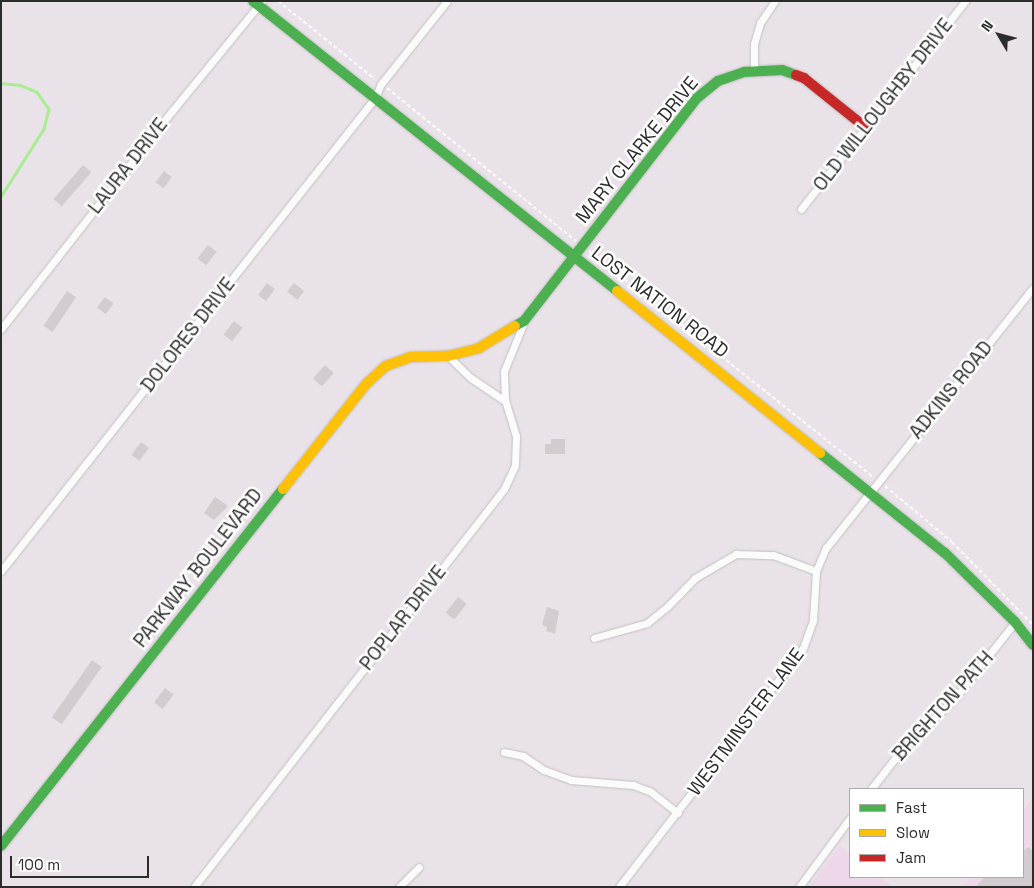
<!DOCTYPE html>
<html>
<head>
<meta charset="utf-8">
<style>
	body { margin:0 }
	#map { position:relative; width:1034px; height:888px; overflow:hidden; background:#eae2e9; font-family:"Space Grotesk",sans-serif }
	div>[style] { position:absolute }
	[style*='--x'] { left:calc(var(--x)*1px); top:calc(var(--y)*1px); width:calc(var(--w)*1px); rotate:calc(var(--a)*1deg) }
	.education>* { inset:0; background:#edd7e9 }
	.stream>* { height:2.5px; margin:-1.25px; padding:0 1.25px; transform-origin:1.25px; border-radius:1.25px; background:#a8ec94 }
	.building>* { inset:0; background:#d2ccd1; transform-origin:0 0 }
	.path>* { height:2px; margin-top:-1px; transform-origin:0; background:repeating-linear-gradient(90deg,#fcfbfc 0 4px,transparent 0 6.5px) }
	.roads { filter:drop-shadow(0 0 1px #c2c1c2) drop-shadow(0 0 1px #c2c1c2) }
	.street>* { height:7px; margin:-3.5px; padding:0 3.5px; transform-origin:3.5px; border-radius:3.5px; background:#fcfbfc }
	.fast>* { height:10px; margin:-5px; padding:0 5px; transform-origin:5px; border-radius:5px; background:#4caf50 }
	.slow>* { height:10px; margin:-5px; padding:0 5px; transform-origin:5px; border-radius:5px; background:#ffc107 }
	.jam>* { height:10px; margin:-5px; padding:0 5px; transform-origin:5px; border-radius:5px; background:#c62828 }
	span { translate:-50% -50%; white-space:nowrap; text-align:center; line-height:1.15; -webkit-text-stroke:5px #fff; paint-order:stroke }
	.street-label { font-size:19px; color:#2c2c2c }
	.frame { position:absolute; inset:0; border:2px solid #2c2c2c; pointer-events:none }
	.legend { position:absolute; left:849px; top:788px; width:175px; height:90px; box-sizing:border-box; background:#fff; border:1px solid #ababab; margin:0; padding:6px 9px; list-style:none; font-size:15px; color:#2c2c2c }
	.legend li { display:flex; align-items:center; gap:10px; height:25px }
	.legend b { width:25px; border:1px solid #ababab }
	.north { position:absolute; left:974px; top:10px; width:50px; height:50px; -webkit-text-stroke:4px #fff; paint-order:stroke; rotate:307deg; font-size:14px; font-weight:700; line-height:20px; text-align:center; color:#2c2c2c }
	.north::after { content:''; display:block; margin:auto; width:18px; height:22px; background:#2c2c2c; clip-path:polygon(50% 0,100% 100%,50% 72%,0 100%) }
	.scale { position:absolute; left:10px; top:856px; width:139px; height:22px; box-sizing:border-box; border:2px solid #2c2c2c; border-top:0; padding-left:6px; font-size:15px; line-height:18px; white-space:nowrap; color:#2c2c2c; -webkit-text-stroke:4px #fff; paint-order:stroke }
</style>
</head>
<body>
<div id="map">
	<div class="education">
		<i style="clip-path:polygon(1033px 797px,1033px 887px,962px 887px,970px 877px,1023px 877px,1023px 810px)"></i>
		<i style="clip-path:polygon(840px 846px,850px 854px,850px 877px,880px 877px,892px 887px,808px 887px)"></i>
	</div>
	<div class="stream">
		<i style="--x:1;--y:83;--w:19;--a:6"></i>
		<i style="--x:20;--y:85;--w:18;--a:22"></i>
		<i style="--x:37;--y:92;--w:21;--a:55"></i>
		<i style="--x:49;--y:109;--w:21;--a:104"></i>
		<i style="--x:44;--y:129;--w:80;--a:122.3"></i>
	</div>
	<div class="building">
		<i style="left:83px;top:165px;width:11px;height:45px;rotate:41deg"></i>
		<i style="left:164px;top:171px;width:10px;height:14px;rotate:37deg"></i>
		<i style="left:208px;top:245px;width:11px;height:17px;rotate:38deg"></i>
		<i style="left:267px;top:283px;width:10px;height:15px;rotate:37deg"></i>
		<i style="left:294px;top:283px;width:13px;height:11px;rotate:39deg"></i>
		<i style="left:67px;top:291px;width:11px;height:42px;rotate:34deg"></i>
		<i style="left:105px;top:297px;width:11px;height:13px;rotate:38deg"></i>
		<i style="left:234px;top:321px;width:11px;height:17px;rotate:38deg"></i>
		<i style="left:325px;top:365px;width:12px;height:18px;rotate:42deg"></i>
		<i style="clip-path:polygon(551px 439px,565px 439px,565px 454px,545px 454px,545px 444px,551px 444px)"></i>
		<i style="left:141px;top:442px;width:10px;height:16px;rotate:37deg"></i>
		<i style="clip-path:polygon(215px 497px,228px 506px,214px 520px,204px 513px)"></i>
		<i style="left:458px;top:597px;width:11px;height:20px;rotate:38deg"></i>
		<i style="clip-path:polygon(547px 607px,559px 611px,555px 634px,546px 631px,547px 627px,542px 625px)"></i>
		<i style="left:92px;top:660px;width:12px;height:70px;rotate:35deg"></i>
		<i style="left:165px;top:688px;width:11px;height:18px;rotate:38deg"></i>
		<i style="clip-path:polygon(1029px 847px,1033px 852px,1033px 887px,976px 887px,984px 877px,1023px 877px,1023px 851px)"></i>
	</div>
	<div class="path">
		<i style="--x:278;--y:1;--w:124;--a:38.8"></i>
		<i style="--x:387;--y:88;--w:243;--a:39"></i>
		<i style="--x:589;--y:251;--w:363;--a:38.5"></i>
		<i style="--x:885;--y:486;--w:87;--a:39.9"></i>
		<i style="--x:952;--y:542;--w:116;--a:45.7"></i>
	</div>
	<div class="roads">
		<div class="street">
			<i style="--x:754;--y:70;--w:26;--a:-90"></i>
			<i style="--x:754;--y:44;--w:22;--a:-74"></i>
			<i style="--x:760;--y:23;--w:27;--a:-56"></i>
			<i style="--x:801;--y:209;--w:265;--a:-51.7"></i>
			<i style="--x:1;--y:329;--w:277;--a:-51.9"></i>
			<i style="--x:172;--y:111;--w:142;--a:-50.7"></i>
			<i style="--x:448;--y:356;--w:32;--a:44"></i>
			<i style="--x:471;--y:378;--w:41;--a:34.1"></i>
			<i style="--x:1;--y:571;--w:603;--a:-51.67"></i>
			<i style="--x:375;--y:98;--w:15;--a:-67"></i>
			<i style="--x:381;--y:84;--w:106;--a:-51.5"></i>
			<i style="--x:594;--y:638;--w:55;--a:-15.8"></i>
			<i style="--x:647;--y:623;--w:26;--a:-39"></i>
			<i style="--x:667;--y:607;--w:40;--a:-46"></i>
			<i style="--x:695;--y:578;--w:48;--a:-30.3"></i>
			<i style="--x:736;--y:554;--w:37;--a:2"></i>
			<i style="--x:773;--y:555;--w:46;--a:20.4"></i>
			<i style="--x:504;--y:752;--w:19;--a:12"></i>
			<i style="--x:523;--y:756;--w:25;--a:34"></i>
			<i style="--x:544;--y:770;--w:29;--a:20"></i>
			<i style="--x:571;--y:780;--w:62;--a:4.6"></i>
			<i style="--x:633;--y:785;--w:19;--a:21"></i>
			<i style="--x:651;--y:792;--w:34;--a:38"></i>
			<i style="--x:871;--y:789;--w:47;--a:-51.9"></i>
			<i style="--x:900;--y:752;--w:77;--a:-44.5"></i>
			<i style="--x:955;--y:698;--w:97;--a:-51.7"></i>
			<i style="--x:194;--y:887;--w:504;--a:-52.09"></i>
			<i style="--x:504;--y:489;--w:26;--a:-65"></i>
			<i style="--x:515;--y:465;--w:29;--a:-88"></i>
			<i style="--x:516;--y:436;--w:37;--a:-107"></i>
			<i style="--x:505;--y:401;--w:30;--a:-92"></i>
			<i style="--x:504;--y:371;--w:53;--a:-67.8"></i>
			<i style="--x:399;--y:887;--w:28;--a:-45"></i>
			<i style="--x:619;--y:887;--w:302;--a:-52.4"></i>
			<i style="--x:803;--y:648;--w:30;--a:-70"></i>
			<i style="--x:813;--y:620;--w:49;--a:-86.5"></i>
			<i style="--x:816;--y:571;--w:25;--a:-67"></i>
			<i style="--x:826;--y:548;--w:332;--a:-51.5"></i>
			<i style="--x:799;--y:887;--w:86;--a:-53.5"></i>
		</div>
		<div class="fast">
			<i style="--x:253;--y:1;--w:465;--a:38.5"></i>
			<i style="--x:515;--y:326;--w:10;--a:-29"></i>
			<i style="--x:524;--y:321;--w:282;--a:-52.2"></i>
			<i style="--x:697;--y:98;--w:27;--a:-39"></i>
			<i style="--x:718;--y:81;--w:28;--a:-19"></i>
			<i style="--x:744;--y:72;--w:38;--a:-3"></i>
			<i style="--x:782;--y:70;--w:15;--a:20"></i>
			<i style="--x:820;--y:453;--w:160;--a:38.7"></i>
			<i style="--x:945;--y:553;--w:98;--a:44.6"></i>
			<i style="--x:1015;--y:622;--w:29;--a:52"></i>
			<i style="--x:1;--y:846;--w:455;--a:-51.7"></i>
		</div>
		<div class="slow">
			<i style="--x:617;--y:291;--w:260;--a:38.6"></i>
			<i style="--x:283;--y:489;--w:135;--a:-51.6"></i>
			<i style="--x:367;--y:383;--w:25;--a:-42"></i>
			<i style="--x:386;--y:366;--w:27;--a:-20"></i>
			<i style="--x:411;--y:357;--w:37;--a:-2"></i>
			<i style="--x:448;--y:356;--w:32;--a:-14"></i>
			<i style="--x:479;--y:348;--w:42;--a:-31.4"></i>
		</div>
		<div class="jam">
			<i style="--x:796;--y:75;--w:9;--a:21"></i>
			<i style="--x:804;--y:78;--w:78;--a:38.8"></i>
		</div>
	</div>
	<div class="street-label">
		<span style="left:883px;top:105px;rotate:-52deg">OLD WILLOUGHBY DRIVE</span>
		<span style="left:637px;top:150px;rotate:-51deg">MARY CLARKE DRIVE</span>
		<span style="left:128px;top:166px;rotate:-52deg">LAURA DRIVE</span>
		<span style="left:660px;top:302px;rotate:38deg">LOST NATION ROAD</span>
		<span style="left:188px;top:335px;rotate:-52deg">DOLORES DRIVE</span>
		<span style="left:951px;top:390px;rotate:-51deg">ADKINS ROAD</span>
		<span style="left:198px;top:568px;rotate:-52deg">PARKWAY BOULEVARD</span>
		<span style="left:403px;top:618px;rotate:-52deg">POPLAR DRIVE</span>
		<span style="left:943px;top:706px;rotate:-48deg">BRIGHTON PATH</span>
		<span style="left:746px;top:722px;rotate:-53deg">WESTMINSTER LANE</span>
	</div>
	<div class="frame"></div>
	<ul class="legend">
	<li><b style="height:6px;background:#4caf50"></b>Fast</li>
	<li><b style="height:6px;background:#ffc107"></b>Slow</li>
	<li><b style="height:6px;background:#c62828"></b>Jam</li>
	</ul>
	<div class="north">N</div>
	<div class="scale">100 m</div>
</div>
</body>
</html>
